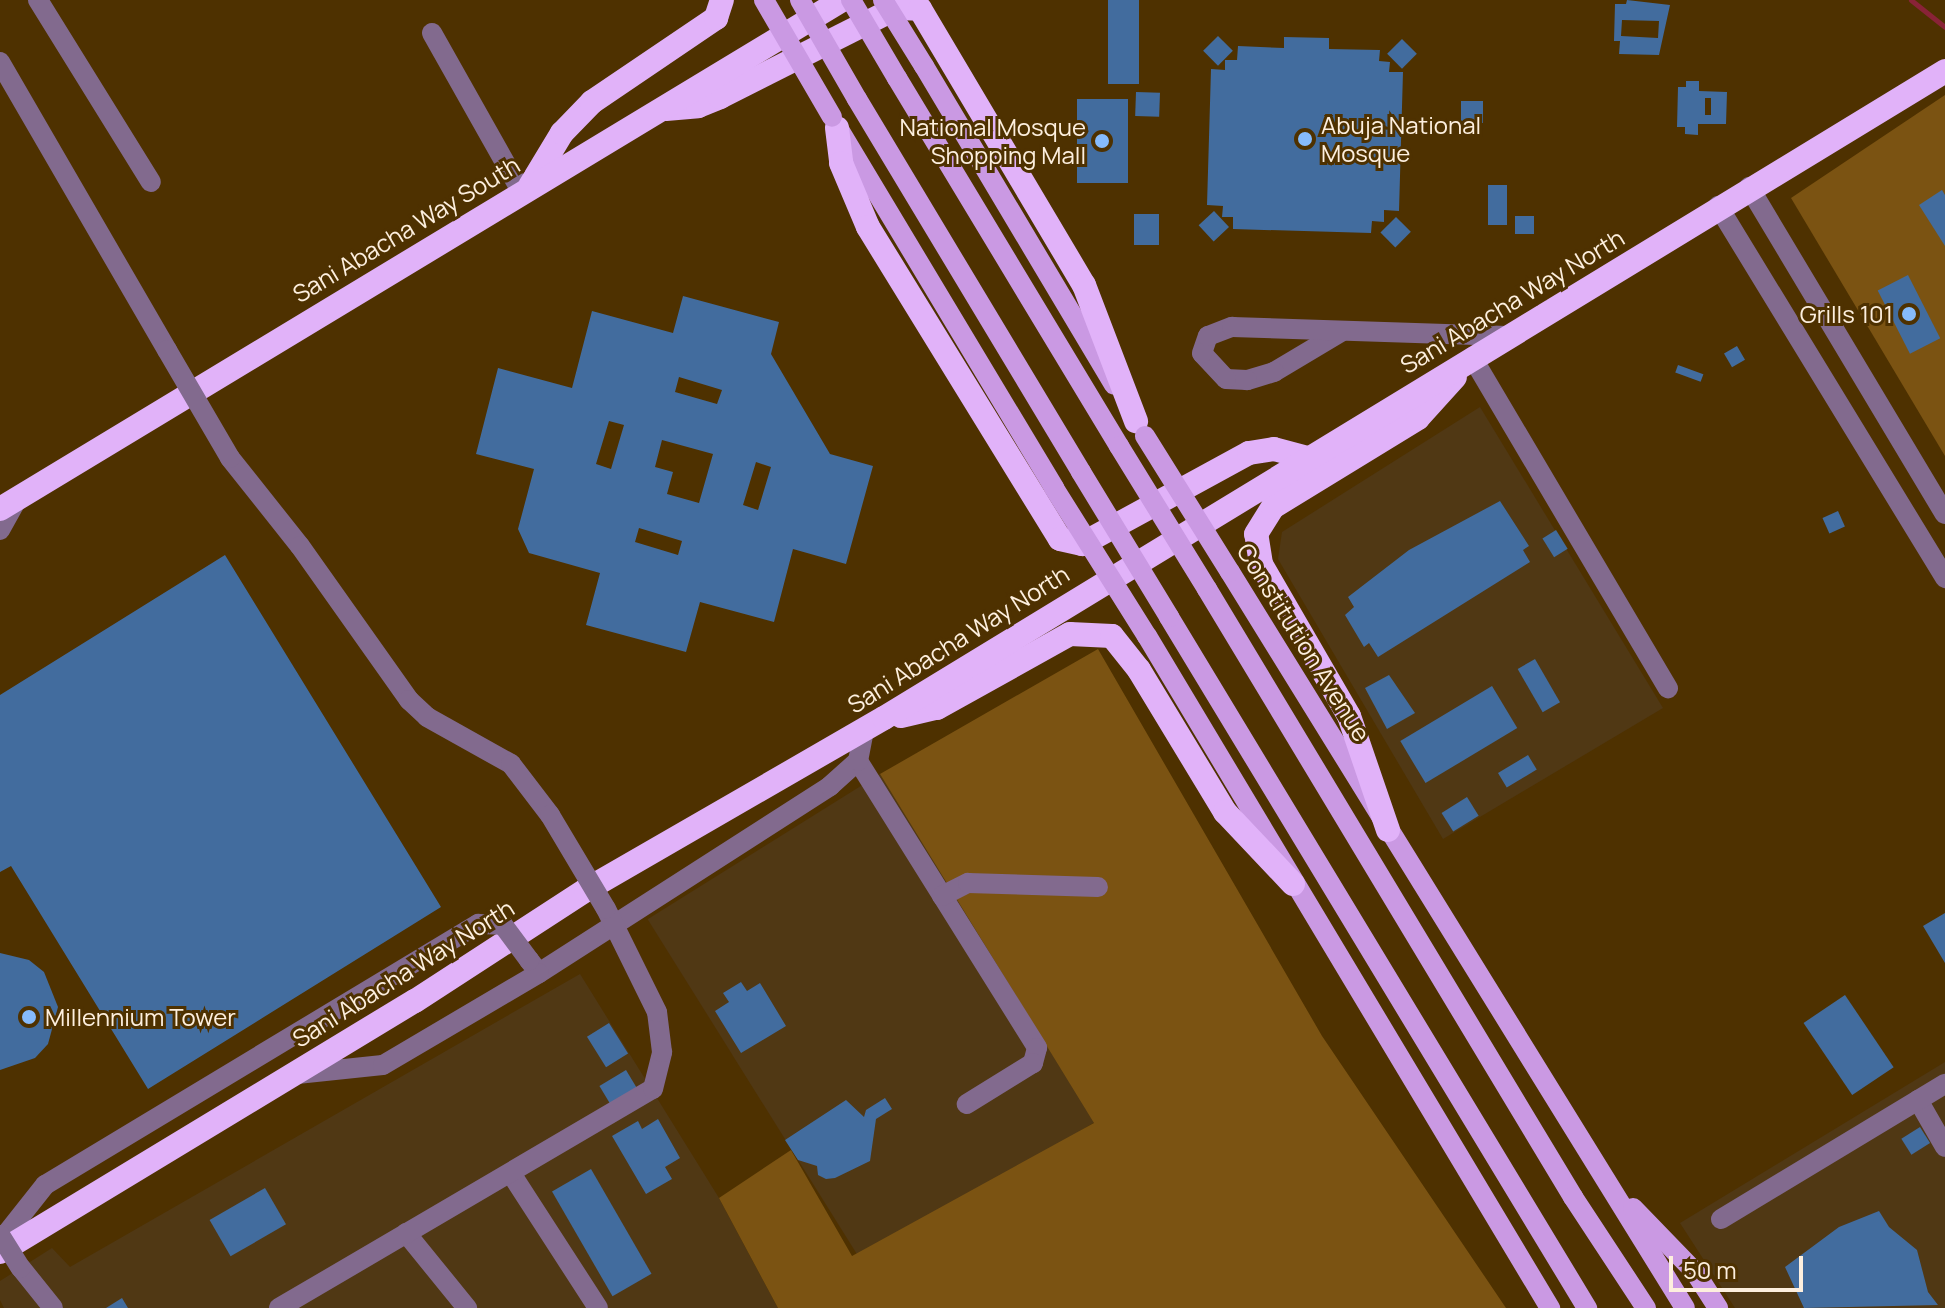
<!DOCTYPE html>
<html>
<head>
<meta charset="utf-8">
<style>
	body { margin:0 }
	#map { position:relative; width:1945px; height:1308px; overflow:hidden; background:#4e3100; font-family:Manrope,sans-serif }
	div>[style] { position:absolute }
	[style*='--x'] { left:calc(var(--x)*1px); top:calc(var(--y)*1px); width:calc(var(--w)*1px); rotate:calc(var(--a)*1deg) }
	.built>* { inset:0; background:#503814; transform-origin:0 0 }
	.green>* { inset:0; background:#7b5312 }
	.stream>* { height:5px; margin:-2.5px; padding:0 2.5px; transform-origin:2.5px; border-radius:2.5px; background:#892337 }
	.building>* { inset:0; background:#426c9e; transform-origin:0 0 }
	.minor>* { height:20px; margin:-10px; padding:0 10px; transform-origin:10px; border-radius:10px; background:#826a8e }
	.major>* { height:20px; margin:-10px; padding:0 10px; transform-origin:10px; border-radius:10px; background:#ca99e3 }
	.highway>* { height:24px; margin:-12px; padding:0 12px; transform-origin:12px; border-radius:12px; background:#e1b2f9 }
	.minor-bridge>* { height:20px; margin:-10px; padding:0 10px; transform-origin:10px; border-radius:10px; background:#826a8e }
	.major-bridge>* { height:20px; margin:-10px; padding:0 10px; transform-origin:10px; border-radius:10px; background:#ca99e3 }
	.dots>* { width:22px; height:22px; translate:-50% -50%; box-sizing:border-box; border:4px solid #4e3100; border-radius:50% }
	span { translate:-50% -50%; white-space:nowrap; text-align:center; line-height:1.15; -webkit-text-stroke:6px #4e3100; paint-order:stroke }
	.poi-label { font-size:24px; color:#fdefde }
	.left { translate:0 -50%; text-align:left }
	.right { translate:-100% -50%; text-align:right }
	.street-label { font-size:24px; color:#fdefde }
	.scale { position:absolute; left:1669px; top:1256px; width:134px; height:36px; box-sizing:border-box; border:4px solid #fdefde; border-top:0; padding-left:10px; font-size:24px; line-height:28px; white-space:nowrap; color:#fdefde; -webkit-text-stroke:6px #4e3100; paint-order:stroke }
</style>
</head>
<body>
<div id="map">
	<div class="built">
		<i style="clip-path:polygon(1480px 407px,1663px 708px,1443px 839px,1278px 559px,1282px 532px)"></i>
		<i style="left:880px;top:774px;width:409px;height:274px;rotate:58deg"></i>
		<i style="clip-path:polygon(580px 974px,719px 1198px,778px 1308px,4px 1308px,0 1300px,0 1281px,52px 1248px,70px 1267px)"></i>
		<i style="clip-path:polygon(1945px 1062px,1945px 1308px,1735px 1308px,1680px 1223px)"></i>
	</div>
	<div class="green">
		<i style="clip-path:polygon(1945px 95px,1945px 456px,1791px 198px)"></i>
		<i style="clip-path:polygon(1098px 649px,1322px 1036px,1506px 1308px,778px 1308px,719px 1198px,791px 1150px,852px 1256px,1094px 1123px,880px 774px)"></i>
	</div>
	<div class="stream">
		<i style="--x:1911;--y:0;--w:43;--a:38.5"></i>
	</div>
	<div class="building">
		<i style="left:1108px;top:0;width:31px;height:84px"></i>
		<i style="clip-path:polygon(evenodd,1627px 0,1670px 5px,1659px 55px,1619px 54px,1620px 41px,1614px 41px,1615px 4px,1626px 4px,1627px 0,1622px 20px,1659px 21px,1658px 38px,1621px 36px,1622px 20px)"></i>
		<i style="left:1218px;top:36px;width:21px;height:21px;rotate:45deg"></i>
		<i style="clip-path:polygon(1284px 37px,1329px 38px,1329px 49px,1380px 50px,1379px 61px,1390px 62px,1389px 72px,1403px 72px,1399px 211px,1384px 210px,1384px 222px,1372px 221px,1371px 233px,1233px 229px,1233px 217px,1222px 217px,1223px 206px,1207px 205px,1211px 69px,1225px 70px,1225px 60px,1237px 60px,1238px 46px,1284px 48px)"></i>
		<i style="left:1402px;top:39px;width:21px;height:21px;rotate:45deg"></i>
		<i style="clip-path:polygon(evenodd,1686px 81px,1699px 81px,1699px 91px,1727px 92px,1726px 124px,1698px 124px,1698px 135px,1685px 134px,1685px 127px,1677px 127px,1678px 87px,1686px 87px,1686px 81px,1705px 98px,1711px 98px,1711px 115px,1705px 115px,1705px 98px)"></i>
		<i style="left:1136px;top:92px;width:24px;height:24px;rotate:2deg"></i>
		<i style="left:1077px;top:99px;width:51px;height:84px"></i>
		<i style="left:1483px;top:101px;width:22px;height:22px;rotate:90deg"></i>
		<i style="left:1488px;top:185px;width:19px;height:40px"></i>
		<i style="clip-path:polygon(1942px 190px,1945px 195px,1945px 246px,1919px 205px)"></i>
		<i style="left:1214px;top:211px;width:22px;height:21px;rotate:47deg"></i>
		<i style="left:1159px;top:214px;width:31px;height:25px;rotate:90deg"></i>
		<i style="left:1515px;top:216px;width:19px;height:18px"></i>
		<i style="left:1396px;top:217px;width:21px;height:22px;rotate:45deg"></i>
		<i style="left:1908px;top:275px;width:71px;height:34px;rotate:63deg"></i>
		<i style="clip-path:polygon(evenodd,683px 296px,779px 322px,771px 354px,830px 454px,873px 466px,846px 564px,793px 549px,774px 622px,700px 602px,686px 652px,586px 625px,600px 573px,529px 553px,518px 529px,534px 469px,476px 454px,498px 368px,572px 388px,592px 311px,673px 333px,683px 296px,679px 377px,722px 390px,717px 404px,675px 392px,679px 377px,683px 296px,609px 421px,624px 425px,611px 469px,596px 464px,609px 421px,683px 296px,662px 440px,713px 454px,699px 503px,667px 494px,673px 472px,655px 467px,662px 440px,683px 296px,756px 462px,771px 467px,758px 510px,743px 505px,756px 462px,683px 296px,639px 528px,682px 541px,678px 555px,635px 542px,639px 528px)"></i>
		<i style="left:1737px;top:346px;width:16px;height:15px;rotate:60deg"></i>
		<i style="left:1678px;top:365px;width:27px;height:8px;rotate:20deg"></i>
		<i style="clip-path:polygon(1500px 501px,1529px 546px,1523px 550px,1530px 562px,1378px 657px,1369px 643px,1364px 647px,1345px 615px,1354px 607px,1348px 597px,1409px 550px)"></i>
		<i style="left:1838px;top:511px;width:17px;height:17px;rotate:66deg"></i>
		<i style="left:1556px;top:530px;width:22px;height:16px;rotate:58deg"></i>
		<i style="clip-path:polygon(225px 555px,441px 907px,148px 1089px,11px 866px,0 872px,0 695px)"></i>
		<i style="left:1535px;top:659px;width:50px;height:20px;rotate:60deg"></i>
		<i style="clip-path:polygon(1389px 675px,1415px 713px,1387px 729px,1365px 688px)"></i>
		<i style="left:1492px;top:686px;width:49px;height:107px;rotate:59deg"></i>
		<i style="left:1528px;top:755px;width:17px;height:35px;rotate:59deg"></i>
		<i style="left:1467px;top:797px;width:22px;height:30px;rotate:58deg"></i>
		<i style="clip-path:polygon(1945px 913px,1945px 963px,1923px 926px)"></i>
		<i style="clip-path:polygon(0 953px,29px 960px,44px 972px,58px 1007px,48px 1044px,35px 1058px,0 1070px)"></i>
		<i style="clip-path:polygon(741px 982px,747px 991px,760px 983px,786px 1026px,741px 1053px,715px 1011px,729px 1002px,723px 993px)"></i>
		<i style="left:1845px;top:995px;width:87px;height:50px;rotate:56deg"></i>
		<i style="left:609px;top:1023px;width:36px;height:26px;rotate:58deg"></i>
		<i style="left:626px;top:1070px;width:21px;height:31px;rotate:59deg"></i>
		<i style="clip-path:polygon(885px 1098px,892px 1109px,876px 1119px,870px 1161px,835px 1178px,826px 1179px,818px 1175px,817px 1166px,798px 1160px,785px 1140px,846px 1100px,864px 1117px,866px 1110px)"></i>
		<i style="clip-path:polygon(658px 1119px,680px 1158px,665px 1167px,672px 1179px,646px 1194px,612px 1136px,638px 1121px,642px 1129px)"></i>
		<i style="left:1920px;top:1127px;width:19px;height:22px;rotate:58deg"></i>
		<i style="left:591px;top:1169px;width:121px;height:45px;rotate:60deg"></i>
		<i style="left:265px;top:1188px;width:42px;height:64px;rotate:60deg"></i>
		<i style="clip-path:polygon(1879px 1211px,1889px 1227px,1917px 1250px,1928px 1292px,1938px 1305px,1804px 1308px,1785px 1267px,1839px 1227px)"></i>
		<i style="clip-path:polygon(122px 1298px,128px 1308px,106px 1308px)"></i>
	</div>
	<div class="minor">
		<i style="--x:38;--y:0;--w:214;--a:58.2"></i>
		<i style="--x:432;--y:33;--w:184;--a:60.6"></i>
		<i style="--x:0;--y:62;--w:333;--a:59.9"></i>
		<i style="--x:1749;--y:187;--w:381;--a:59.1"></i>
		<i style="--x:1718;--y:206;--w:436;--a:58.6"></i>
		<i style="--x:1341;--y:332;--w:78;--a:149.2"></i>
		<i style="--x:1274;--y:372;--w:28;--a:163"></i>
		<i style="--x:1247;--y:380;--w:21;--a:-177"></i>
		<i style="--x:1226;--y:379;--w:35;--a:-133"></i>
		<i style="--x:1202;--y:353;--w:18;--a:-71"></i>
		<i style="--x:1208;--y:336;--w:26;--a:-21"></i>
		<i style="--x:1232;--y:327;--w:275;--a:1.9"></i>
		<i style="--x:1472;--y:357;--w:385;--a:59.4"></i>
		<i style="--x:230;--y:458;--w:112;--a:51.5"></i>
		<i style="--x:300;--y:546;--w:189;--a:54.7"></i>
		<i style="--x:409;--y:700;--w:25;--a:43"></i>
		<i style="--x:427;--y:717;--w:96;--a:29.2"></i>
		<i style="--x:511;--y:764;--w:64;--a:52.6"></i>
		<i style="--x:0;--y:530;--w:37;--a:-61"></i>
		<i style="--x:858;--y:761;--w:338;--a:58"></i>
		<i style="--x:1037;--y:1048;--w:16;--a:105"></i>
		<i style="--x:1033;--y:1063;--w:78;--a:148.2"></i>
		<i style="--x:942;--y:896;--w:29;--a:-27"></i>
		<i style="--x:968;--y:883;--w:130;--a:1.8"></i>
		<i style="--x:529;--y:960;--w:16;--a:52"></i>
		<i style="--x:539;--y:973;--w:346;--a:-32.7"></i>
		<i style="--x:830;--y:786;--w:38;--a:-42"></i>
		<i style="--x:858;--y:761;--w:32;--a:-79"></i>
		<i style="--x:297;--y:1074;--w:86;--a:-6"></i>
		<i style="--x:383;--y:1065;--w:181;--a:-30.5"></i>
		<i style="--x:1918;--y:1100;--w:54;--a:60.1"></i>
		<i style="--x:512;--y:1175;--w:158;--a:57.1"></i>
		<i style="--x:1721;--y:1219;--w:262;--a:-31.1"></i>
		<i style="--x:406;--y:1233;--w:97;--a:50.9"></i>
		<i style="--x:0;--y:1242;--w:73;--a:-51.7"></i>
		<i style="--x:45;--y:1185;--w:506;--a:-31.08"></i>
		<i style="--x:21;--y:1268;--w:51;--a:51.3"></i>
		<i style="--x:279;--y:1308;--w:433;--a:-30.4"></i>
		<i style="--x:653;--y:1089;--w:38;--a:-76"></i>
		<i style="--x:662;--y:1052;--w:40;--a:-97.1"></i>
		<i style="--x:657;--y:1012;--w:115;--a:-116.3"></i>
	</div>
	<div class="major">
		<i style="--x:924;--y:66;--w:371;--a:59.2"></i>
		<i style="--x:897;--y:78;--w:430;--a:58.9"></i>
		<i style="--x:857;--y:99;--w:435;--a:59"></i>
		<i style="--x:838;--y:128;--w:420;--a:59"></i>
		<i style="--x:1230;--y:572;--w:865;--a:58.28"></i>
		<i style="--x:1207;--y:589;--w:710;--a:58.95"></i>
		<i style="--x:1573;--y:1197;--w:133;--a:56.7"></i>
		<i style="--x:1169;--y:617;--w:808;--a:58.83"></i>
		<i style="--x:1147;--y:636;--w:784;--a:59.05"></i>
		<i style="--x:1633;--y:1208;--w:89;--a:45.9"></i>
		<i style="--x:1695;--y:1272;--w:43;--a:57.4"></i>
	</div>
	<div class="highway">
		<i style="--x:666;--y:109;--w:32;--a:-5"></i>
		<i style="--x:698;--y:106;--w:24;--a:-22"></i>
		<i style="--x:720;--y:97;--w:197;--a:-26.8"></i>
		<i style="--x:896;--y:8;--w:24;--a:2"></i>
		<i style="--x:920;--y:9;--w:321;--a:59.3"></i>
		<i style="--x:1084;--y:285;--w:146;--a:69.1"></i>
		<i style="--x:837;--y:128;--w:35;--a:83"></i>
		<i style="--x:841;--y:163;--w:69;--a:67.1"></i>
		<i style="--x:868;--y:227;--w:366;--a:58.4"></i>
		<i style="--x:1060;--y:539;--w:23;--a:13"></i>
		<i style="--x:1082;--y:544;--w:190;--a:-28.6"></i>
		<i style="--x:1249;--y:453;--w:25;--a:-9"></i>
		<i style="--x:1274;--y:449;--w:34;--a:15"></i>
		<i style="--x:530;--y:186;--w:62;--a:-58.9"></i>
		<i style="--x:562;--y:133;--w:43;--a:-45.9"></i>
		<i style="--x:592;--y:102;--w:150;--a:-34.1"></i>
		<i style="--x:716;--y:18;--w:19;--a:-72"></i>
		<i style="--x:0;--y:509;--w:984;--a:-31.15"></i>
		<i style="--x:901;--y:716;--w:37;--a:-13"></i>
		<i style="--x:937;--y:708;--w:152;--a:-29.1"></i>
		<i style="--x:1070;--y:634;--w:42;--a:2.7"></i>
		<i style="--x:1112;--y:636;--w:43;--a:51.5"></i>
		<i style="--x:1139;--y:670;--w:166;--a:58.8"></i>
		<i style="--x:1225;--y:812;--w:99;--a:46.6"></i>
		<i style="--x:1388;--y:830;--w:120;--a:-108.9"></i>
		<i style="--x:1349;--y:716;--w:176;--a:-120.1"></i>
		<i style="--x:1261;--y:564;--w:30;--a:-99"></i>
		<i style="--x:1256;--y:534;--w:32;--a:-58"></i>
		<i style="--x:1273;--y:507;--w:170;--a:-31.5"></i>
		<i style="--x:1418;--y:418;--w:55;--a:-47.9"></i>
		<i style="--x:0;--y:1252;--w:485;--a:-31.2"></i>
		<i style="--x:415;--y:1001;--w:204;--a:-33"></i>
		<i style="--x:586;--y:890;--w:344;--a:-30"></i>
		<i style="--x:884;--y:718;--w:1243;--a:-31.37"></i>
	</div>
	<div class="minor-bridge">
		<i style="--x:167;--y:350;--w:125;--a:59.7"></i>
		<i style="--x:550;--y:815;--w:109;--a:59.2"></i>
		<i style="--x:478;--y:924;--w:25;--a:2"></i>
		<i style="--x:503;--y:925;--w:44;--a:53.4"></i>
		<i style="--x:0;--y:1235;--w:39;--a:58"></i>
	</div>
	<div class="major-bridge">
		<i style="--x:764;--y:0;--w:135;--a:59.8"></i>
		<i style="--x:800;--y:0;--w:114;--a:60.1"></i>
		<i style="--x:851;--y:0;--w:91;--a:59.5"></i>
		<i style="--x:883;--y:0;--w:78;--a:58.2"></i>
		<i style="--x:1145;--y:436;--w:160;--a:58"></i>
		<i style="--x:1119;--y:446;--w:168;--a:58.4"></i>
		<i style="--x:1081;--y:472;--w:170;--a:58.7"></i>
		<i style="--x:1054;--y:488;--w:175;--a:57.9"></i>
	</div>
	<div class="dots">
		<i style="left:1305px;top:139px;background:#86bbfb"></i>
		<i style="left:1102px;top:141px;background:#86bbfb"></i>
		<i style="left:1909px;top:314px;background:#86bbfb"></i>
		<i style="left:29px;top:1017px;background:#86bbfb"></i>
	</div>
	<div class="poi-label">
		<span class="left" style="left:1321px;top:139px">Abuja National<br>Mosque</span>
		<span class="right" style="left:1086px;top:141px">National Mosque<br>Shopping Mall</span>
		<span class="right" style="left:1893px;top:314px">Grills 101</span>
		<span class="left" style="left:45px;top:1017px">Millennium Tower</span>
	</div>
	<div class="street-label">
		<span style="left:406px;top:229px;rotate:-31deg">Sani Abacha Way South</span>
		<span style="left:1512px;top:301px;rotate:-31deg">Sani Abacha Way North</span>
		<span style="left:958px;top:639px;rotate:-32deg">Sani Abacha Way North</span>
		<span style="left:1304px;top:642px;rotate:58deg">Constitution Avenue</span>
		<span style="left:403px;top:973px;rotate:-32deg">Sani Abacha Way North</span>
	</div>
	<div class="scale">50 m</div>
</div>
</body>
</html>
